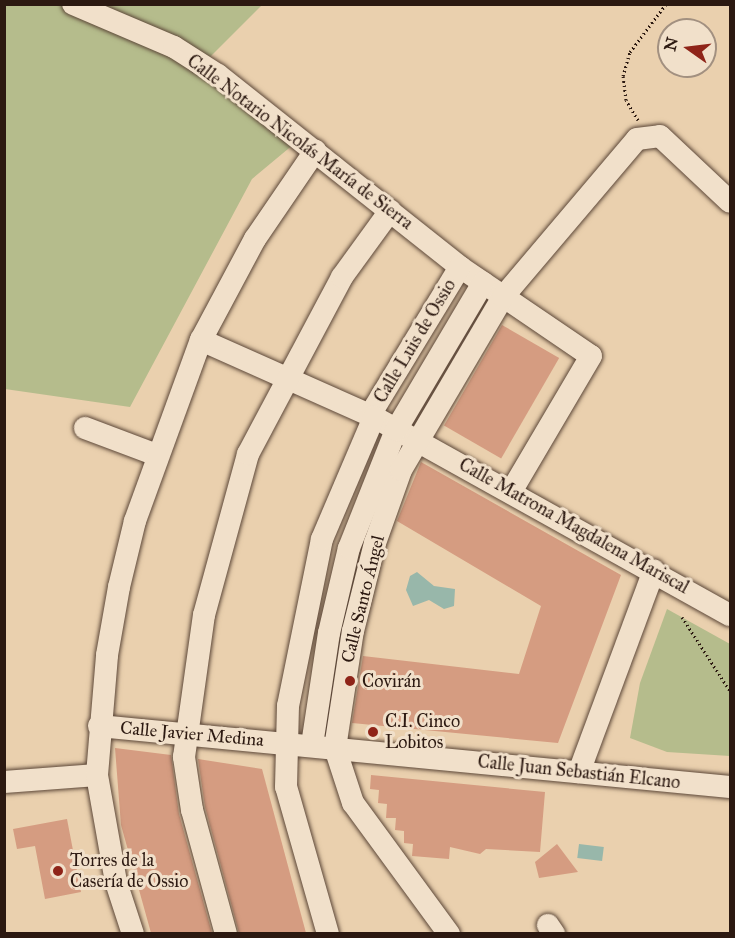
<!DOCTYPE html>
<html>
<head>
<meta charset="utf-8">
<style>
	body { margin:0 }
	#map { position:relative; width:735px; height:938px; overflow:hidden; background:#ead0ae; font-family:"IM FELL Great Primer",serif }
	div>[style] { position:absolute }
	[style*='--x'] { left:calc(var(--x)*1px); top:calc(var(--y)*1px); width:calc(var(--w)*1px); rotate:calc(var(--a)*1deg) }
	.green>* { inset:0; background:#b5bc8c }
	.water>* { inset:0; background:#98b7aa; transform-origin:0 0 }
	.building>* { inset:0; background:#d59c81; transform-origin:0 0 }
	.path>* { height:3px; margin-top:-1.5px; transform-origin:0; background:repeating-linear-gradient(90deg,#2c1911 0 1.5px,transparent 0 4.5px) }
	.roads { filter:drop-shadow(0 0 2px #5c4738) drop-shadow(0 0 2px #5c4738) }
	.minor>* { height:22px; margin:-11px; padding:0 11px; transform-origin:11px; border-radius:11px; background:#f1e0ca }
	.dots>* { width:16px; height:16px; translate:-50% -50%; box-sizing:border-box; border:3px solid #f1e0ca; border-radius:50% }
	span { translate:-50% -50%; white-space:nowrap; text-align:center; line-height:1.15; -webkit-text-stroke:6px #f1e0ca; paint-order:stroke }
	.street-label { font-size:18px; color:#2c1911 }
	.poi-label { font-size:18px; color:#2c1911 }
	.left { translate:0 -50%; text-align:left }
	.frame { position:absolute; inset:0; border:6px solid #2c1911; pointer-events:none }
	.north { position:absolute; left:657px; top:18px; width:60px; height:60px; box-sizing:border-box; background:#f1e0ca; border:2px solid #a29080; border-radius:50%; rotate:284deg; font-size:16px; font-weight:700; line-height:24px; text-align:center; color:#2c1911 }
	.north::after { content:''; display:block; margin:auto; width:21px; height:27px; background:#8f2418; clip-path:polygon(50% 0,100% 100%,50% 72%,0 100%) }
</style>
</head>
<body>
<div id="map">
	<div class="green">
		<i style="clip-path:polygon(5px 5px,262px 5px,202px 65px,300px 139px,252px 179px,130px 407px,5px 389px)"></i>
		<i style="clip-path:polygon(667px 609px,730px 644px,730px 756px,667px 752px,630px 738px,640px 683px)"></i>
	</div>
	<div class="water">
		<i style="clip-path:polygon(417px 572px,434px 586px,455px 589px,454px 606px,444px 609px,429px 600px,413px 606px,406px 590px,410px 576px)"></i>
		<i style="left:579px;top:844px;width:25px;height:14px;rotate:7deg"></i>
	</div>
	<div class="building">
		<i style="left:502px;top:325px;width:66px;height:116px;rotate:30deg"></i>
		<i style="clip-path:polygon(421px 462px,621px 575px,558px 743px,352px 723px,363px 656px,519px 674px,541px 606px,397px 521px)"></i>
		<i style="clip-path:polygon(115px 748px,171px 755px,179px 814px,212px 933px,151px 933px,121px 825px)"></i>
		<i style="clip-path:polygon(198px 759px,262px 769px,306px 933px,239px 933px,205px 807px)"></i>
		<i style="clip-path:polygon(371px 775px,545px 792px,540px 852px,486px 849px,480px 854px,450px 847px,449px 859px,412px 856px,413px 844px,404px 843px,404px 831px,395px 830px,396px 818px,386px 818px,387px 804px,378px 803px,379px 790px,370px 789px)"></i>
		<i style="clip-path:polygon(67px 819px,81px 892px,45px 899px,35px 846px,17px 849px,13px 829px)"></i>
		<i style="clip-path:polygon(557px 844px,578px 872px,539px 878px,535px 862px)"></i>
	</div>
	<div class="path">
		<i style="--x:638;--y:120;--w:23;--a:-121"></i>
		<i style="--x:626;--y:100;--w:24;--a:-97"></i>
		<i style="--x:623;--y:76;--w:25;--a:-74"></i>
		<i style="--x:630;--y:52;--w:60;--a:-53.1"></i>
		<i style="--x:682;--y:617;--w:88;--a:57"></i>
	</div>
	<div class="roads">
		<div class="minor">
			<i style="--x:73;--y:4;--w:110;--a:23.1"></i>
			<i style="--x:174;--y:47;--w:52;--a:32.5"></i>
			<i style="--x:218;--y:75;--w:309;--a:38.4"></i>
			<i style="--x:460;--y:267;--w:158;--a:34.2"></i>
			<i style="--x:591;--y:356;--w:156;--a:120.5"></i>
			<i style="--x:201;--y:340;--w:189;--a:24"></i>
			<i style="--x:374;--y:417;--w:407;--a:29.1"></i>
			<i style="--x:370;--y:415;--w:173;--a:-58.7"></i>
			<i style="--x:85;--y:428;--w:77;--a:20.6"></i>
			<i style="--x:99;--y:726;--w:634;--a:5.52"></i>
			<i style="--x:312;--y:745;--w:113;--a:-81.4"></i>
			<i style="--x:329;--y:633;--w:87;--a:-76.8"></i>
			<i style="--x:349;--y:548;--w:127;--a:-68.3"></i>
			<i style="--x:396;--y:430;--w:171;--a:-59.4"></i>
			<i style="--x:579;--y:772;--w:215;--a:-69.6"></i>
			<i style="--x:4;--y:782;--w:93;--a:-4.3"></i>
			<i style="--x:548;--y:925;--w:11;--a:56"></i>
			<i style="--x:133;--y:934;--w:55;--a:-108.1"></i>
			<i style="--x:116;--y:882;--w:109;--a:-100.1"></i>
			<i style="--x:97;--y:775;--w:120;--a:-85.2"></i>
			<i style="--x:107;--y:655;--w:69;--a:-80"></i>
			<i style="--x:119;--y:587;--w:68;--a:-76.4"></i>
			<i style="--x:135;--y:521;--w:193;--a:-70"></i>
			<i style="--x:201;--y:340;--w:115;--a:-61.9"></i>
			<i style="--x:255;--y:239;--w:107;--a:-55.7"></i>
			<i style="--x:226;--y:934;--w:129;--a:-105.3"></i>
			<i style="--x:192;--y:810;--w:54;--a:-98.6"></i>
			<i style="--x:184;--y:757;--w:143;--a:-82"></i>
			<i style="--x:204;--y:615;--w:167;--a:-74.7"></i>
			<i style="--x:248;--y:454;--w:200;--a:-62"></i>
			<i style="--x:342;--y:277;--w:82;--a:-54"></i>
			<i style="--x:328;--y:934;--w:153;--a:-105.9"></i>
			<i style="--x:286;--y:787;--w:81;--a:-88.6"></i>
			<i style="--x:288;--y:706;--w:170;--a:-78.5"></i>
			<i style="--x:322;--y:539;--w:133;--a:-66.9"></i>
			<i style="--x:449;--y:934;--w:162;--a:-126.2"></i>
			<i style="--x:353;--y:803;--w:58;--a:-108.1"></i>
			<i style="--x:335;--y:748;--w:118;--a:-81.3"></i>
			<i style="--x:353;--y:631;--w:91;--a:-76"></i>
			<i style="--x:375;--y:543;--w:77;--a:-70.4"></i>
			<i style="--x:401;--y:470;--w:201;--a:-59.5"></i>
			<i style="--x:503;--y:297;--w:207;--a:-49.7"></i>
			<i style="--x:637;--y:139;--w:23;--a:-7"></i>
			<i style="--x:660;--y:136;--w:96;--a:43.3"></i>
		</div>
	</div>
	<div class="dots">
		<i style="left:350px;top:681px;background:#8f2418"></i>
		<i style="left:373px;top:732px;background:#8f2418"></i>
		<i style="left:58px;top:871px;background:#8f2418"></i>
	</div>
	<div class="street-label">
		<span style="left:300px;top:142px;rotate:37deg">Calle Notario Nicolás María de Sierra</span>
		<span style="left:415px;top:341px;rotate:-59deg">Calle Luis de Ossio</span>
		<span style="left:574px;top:526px;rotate:29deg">Calle Matrona Magdalena Mariscal</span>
		<span style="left:363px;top:599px;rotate:-76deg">Calle Santo Ángel</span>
		<span style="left:192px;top:734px;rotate:5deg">Calle Javier Medina</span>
		<span style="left:579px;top:772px;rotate:6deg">Calle Juan Sebastián Elcano</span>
	</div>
	<div class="poi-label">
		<span class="left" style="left:362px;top:681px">Covirán</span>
		<span class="left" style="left:385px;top:732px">C.I. Cinco<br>Lobitos</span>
		<span class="left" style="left:70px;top:871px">Torres de la<br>Casería de Ossio</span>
	</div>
	<div class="frame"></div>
	<div class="north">N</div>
</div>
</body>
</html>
